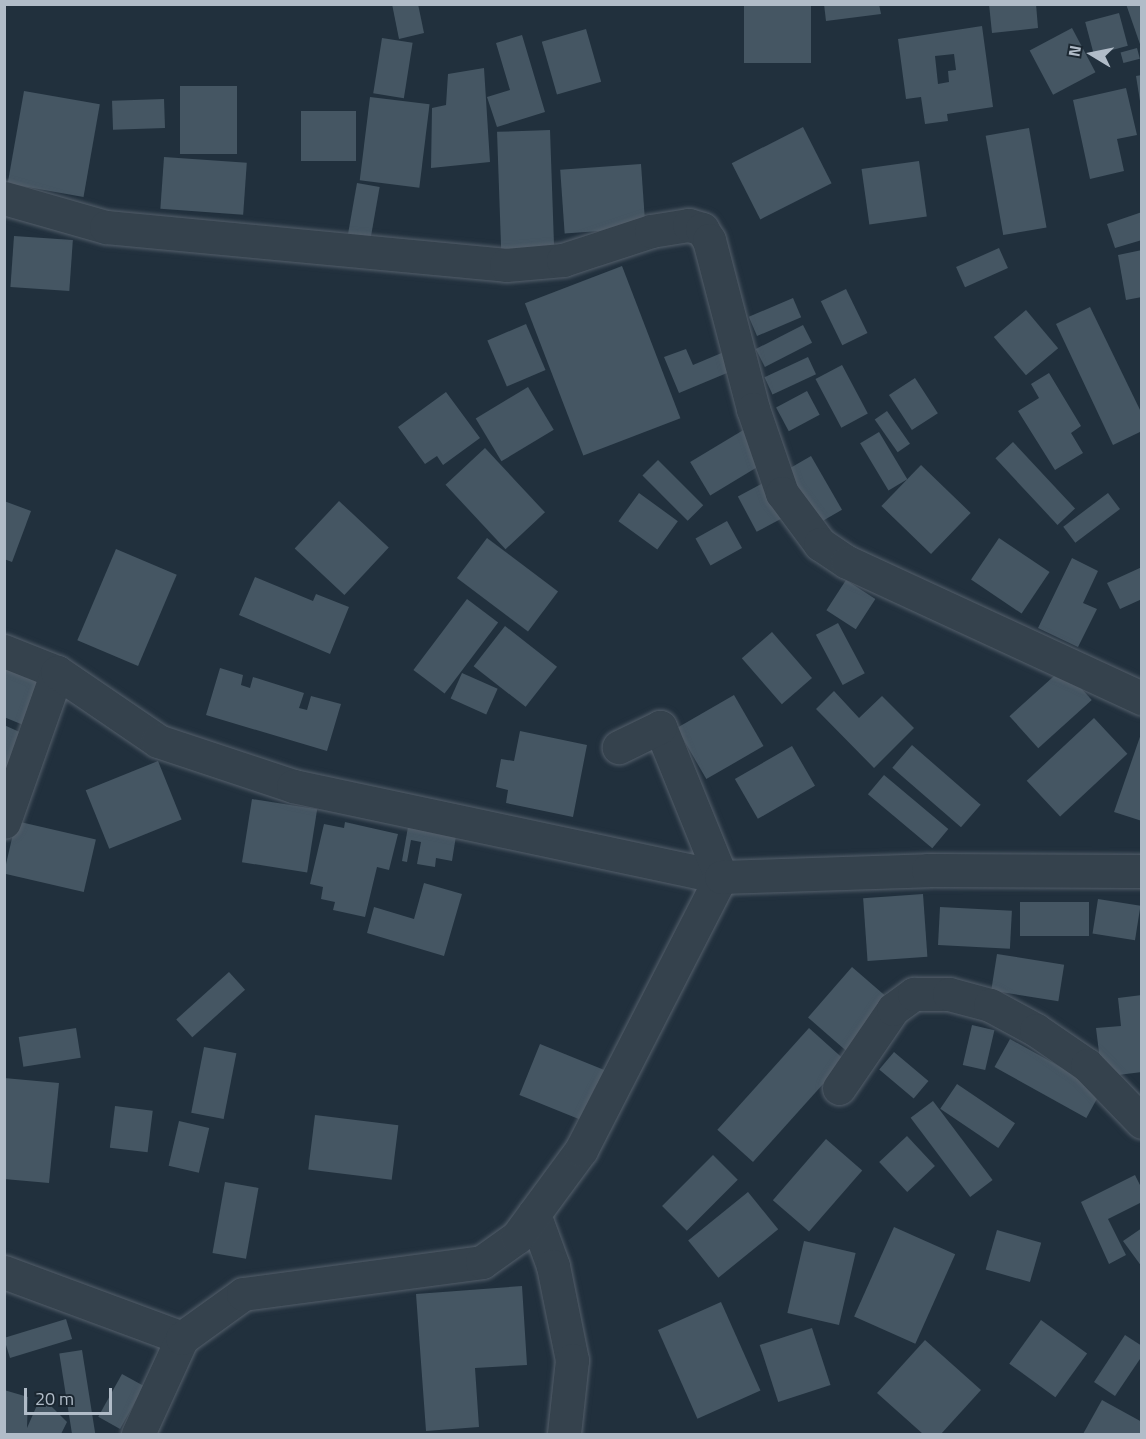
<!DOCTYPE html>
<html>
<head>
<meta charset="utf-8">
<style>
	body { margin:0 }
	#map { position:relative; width:1146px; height:1439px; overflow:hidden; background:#21303d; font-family:"Titillium Web",sans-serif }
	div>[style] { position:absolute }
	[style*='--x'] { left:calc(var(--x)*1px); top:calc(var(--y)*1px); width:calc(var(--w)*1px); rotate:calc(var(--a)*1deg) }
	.building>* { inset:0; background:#455663; transform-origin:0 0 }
	.roads { filter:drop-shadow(0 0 2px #545f6b) drop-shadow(0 0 2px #545f6b) }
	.minor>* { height:33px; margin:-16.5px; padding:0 16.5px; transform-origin:16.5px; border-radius:16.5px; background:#35424d }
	span { translate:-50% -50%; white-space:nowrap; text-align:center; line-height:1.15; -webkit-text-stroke:4.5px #1b2731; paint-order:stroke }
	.frame { position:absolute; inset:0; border:6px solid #b1bcc8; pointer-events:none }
	.north { position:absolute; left:1062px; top:24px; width:60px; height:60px; -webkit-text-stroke:4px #1b2731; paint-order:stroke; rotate:280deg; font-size:16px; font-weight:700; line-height:24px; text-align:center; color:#b1bcc8 }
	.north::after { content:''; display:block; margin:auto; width:21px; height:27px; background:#b1bcc8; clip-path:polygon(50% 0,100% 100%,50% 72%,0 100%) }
	.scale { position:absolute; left:24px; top:1388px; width:88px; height:27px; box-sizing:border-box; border:3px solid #b1bcc8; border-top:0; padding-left:8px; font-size:18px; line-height:21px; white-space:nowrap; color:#b1bcc8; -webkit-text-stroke:4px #1b2731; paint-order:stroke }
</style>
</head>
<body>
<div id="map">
	<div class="building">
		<i style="clip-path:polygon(392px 4px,418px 4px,424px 33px,399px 39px)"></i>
		<i style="left:744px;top:4px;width:67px;height:59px"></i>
		<i style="clip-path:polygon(824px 4px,879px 4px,881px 14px,826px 21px)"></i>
		<i style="clip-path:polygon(989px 4px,1036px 4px,1038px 28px,992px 33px)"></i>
		<i style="clip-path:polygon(1126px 4px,1142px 4px,1142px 47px,1141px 47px)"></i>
		<i style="left:1119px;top:13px;width:34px;height:35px;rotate:75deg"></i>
		<i style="clip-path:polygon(evenodd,982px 26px,993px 107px,947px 114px,948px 121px,925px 124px,921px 97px,906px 99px,898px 39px,982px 26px,954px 54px,956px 70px,948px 71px,949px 82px,938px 84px,935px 56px,954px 54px)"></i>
		<i style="left:1072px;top:28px;width:50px;height:48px;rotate:62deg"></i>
		<i style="left:586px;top:29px;width:55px;height:46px;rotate:74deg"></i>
		<i style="clip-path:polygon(522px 35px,545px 112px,497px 127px,487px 97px,510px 90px,496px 43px)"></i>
		<i style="left:382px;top:38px;width:31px;height:56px;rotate:9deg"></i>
		<i style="left:1137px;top:48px;width:11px;height:17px;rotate:75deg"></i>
		<i style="clip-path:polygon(484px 68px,490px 162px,431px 168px,432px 108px,446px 105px,448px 74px)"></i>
		<i style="clip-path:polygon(1142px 75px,1142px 101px,1140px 101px,1136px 76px)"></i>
		<i style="left:237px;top:86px;width:68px;height:57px;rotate:90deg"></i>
		<i style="clip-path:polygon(1126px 88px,1137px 135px,1117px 139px,1124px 171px,1090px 179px,1073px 100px)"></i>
		<i style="left:24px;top:91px;width:77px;height:94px;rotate:10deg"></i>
		<i style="left:370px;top:97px;width:60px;height:84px;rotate:7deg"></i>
		<i style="left:164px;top:99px;width:29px;height:52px;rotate:88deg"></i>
		<i style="left:301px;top:111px;width:55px;height:50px"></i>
		<i style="left:803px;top:127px;width:63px;height:80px;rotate:63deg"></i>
		<i style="left:1029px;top:128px;width:101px;height:44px;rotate:80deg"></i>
		<i style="left:550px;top:130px;width:125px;height:53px;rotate:88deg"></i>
		<i style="left:164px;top:157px;width:83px;height:52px;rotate:4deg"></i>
		<i style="left:919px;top:161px;width:56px;height:58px;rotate:82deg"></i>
		<i style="left:641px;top:164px;width:64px;height:81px;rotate:86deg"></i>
		<i style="left:357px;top:183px;width:23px;height:54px;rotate:10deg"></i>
		<i style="clip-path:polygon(1142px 212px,1142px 240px,1115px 248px,1107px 224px)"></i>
		<i style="left:14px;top:236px;width:59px;height:51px;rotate:4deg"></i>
		<i style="left:999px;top:248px;width:22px;height:47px;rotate:66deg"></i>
		<i style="clip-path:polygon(1142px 250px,1142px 297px,1126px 300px,1118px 255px)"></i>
		<i style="left:622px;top:266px;width:163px;height:104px;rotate:69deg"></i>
		<i style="left:846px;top:289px;width:49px;height:28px;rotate:64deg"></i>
		<i style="left:793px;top:298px;width:21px;height:48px;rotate:67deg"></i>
		<i style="clip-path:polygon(1090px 307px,1142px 414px,1142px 431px,1113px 445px,1056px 324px)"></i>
		<i style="left:1026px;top:310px;width:50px;height:42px;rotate:50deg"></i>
		<i style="left:526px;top:324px;width:50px;height:42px;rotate:67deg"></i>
		<i style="left:803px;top:325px;width:20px;height:53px;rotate:63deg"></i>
		<i style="clip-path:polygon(686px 349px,693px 365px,731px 349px,739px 368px,679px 393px,664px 357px)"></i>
		<i style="left:808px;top:357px;width:19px;height:48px;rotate:65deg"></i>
		<i style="left:842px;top:365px;width:55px;height:30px;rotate:62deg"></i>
		<i style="clip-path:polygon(1049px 373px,1081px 426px,1071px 433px,1083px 453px,1055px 470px,1018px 411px,1039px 398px,1031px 384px)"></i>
		<i style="left:915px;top:378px;width:42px;height:31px;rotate:57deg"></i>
		<i style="left:528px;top:387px;width:50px;height:61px;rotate:59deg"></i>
		<i style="left:807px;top:391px;width:27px;height:35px;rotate:62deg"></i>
		<i style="clip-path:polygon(446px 392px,480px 438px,443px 465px,437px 456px,425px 464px,398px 427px)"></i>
		<i style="left:887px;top:411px;width:40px;height:15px;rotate:55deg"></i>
		<i style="left:745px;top:429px;width:39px;height:64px;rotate:59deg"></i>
		<i style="left:879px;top:432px;width:55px;height:22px;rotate:59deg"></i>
		<i style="left:1013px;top:442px;width:91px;height:24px;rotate:47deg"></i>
		<i style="left:485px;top:448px;width:88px;height:54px;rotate:47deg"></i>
		<i style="left:811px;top:456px;width:62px;height:27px;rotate:60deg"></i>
		<i style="left:658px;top:460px;width:64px;height:22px;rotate:45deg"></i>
		<i style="left:921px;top:465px;width:69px;height:57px;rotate:44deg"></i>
		<i style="left:767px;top:481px;width:40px;height:33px;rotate:62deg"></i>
		<i style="left:639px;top:493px;width:48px;height:35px;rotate:36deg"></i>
		<i style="left:1108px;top:493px;width:20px;height:56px;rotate:53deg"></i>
		<i style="clip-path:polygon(4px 501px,31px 511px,12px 562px,4px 559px)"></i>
		<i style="left:339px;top:501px;width:68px;height:65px;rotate:43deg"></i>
		<i style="left:727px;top:521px;width:31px;height:36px;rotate:61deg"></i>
		<i style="left:487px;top:538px;width:89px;height:50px;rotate:37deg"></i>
		<i style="left:999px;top:538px;width:61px;height:50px;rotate:34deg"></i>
		<i style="left:116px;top:549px;width:66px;height:99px;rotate:23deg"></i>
		<i style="clip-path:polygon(1072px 558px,1098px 571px,1083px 603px,1097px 609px,1078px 647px,1038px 628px)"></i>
		<i style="clip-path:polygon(1142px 567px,1142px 599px,1120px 609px,1107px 583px)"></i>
		<i style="clip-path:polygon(255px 577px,313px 601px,316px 594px,349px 607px,330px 654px,239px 615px)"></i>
		<i style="left:846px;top:580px;width:35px;height:36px;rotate:33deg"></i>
		<i style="left:467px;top:599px;width:39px;height:89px;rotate:37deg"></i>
		<i style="left:838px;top:623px;width:57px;height:25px;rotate:62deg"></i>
		<i style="left:505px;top:626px;width:66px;height:51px;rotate:38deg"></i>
		<i style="left:772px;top:632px;width:61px;height:40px;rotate:49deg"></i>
		<i style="clip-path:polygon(4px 661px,49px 681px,28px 727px,4px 717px)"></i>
		<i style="clip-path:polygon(220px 668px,243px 675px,241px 685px,250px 688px,253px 677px,304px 693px,299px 708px,307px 710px,311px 696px,341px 704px,327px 751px,206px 715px)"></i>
		<i style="left:1063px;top:668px;width:43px;height:72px;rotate:48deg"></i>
		<i style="left:462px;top:673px;width:39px;height:28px;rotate:24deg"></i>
		<i style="clip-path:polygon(834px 691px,859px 718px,882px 696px,914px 728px,874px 768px,816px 709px)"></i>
		<i style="left:734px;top:695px;width:59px;height:66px;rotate:60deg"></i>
		<i style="left:1094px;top:718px;width:49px;height:92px;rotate:47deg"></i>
		<i style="clip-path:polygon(4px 725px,24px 734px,7px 769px,4px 768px)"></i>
		<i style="clip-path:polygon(520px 731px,587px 745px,573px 817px,506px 803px,508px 790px,496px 787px,501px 759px,514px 761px)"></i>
		<i style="clip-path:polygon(1142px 731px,1142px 821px,1114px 812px)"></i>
		<i style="left:912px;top:745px;width:91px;height:30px;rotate:41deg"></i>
		<i style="left:792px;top:746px;width:46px;height:66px;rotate:60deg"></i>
		<i style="left:158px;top:761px;width:63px;height:78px;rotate:68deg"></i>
		<i style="left:884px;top:775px;width:84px;height:25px;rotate:40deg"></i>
		<i style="left:252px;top:799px;width:66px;height:64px;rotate:9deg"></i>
		<i style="left:16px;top:821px;width:82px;height:54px;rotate:13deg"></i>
		<i style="clip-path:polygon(345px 822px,398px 834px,389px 870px,377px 867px,365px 917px,333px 910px,335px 902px,321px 899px,323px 887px,310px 884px,324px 824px,344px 828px)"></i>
		<i style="clip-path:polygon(408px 827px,456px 836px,452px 861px,436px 858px,435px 867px,417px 864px,421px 842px,411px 840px,407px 862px,402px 861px)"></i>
		<i style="clip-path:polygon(424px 883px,462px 894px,444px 956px,367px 933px,374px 907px,414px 919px)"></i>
		<i style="left:923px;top:894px;width:63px;height:60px;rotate:86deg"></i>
		<i style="left:1098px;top:899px;width:43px;height:35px;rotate:9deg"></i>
		<i style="left:1020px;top:902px;width:69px;height:34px"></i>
		<i style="left:940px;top:907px;width:72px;height:38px;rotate:3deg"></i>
		<i style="left:997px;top:954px;width:68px;height:37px;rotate:9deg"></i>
		<i style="left:852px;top:967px;width:52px;height:67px;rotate:41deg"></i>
		<i style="left:229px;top:972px;width:24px;height:71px;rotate:48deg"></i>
		<i style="clip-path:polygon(1142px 995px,1142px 1072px,1102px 1077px,1096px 1028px,1121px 1026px,1118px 998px)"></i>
		<i style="left:972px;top:1025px;width:23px;height:41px;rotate:13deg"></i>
		<i style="left:76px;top:1028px;width:30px;height:58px;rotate:81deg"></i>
		<i style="left:809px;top:1028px;width:48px;height:137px;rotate:42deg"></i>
		<i style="left:1010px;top:1039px;width:105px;height:32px;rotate:29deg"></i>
		<i style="left:540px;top:1044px;width:70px;height:55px;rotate:22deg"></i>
		<i style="left:204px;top:1047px;width:33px;height:67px;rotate:11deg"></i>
		<i style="left:894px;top:1052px;width:45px;height:23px;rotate:40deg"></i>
		<i style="clip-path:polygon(4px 1078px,59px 1083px,49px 1183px,4px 1179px)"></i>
		<i style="left:957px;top:1084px;width:70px;height:30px;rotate:34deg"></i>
		<i style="left:933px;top:1101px;width:99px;height:28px;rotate:53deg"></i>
		<i style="left:115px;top:1106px;width:38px;height:42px;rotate:7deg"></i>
		<i style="left:315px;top:1115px;width:84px;height:55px;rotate:7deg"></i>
		<i style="left:179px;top:1121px;width:31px;height:46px;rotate:13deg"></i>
		<i style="left:907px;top:1136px;width:41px;height:38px;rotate:47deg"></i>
		<i style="left:826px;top:1139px;width:48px;height:81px;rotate:41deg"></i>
		<i style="left:713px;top:1155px;width:35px;height:72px;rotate:45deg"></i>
		<i style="clip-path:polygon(1135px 1175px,1142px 1189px,1142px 1202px,1108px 1219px,1126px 1255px,1109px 1264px,1081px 1202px)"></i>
		<i style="left:225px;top:1182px;width:34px;height:72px;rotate:10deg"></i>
		<i style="left:748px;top:1192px;width:48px;height:77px;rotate:51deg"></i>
		<i style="left:894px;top:1227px;width:67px;height:98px;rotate:24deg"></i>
		<i style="clip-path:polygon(1142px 1228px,1142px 1267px,1123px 1241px)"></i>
		<i style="left:997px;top:1230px;width:46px;height:41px;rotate:16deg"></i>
		<i style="left:804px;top:1241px;width:53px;height:74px;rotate:13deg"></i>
		<i style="clip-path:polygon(522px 1286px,527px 1365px,475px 1368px,479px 1427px,426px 1431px,416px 1294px)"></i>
		<i style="left:721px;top:1302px;width:97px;height:69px;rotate:66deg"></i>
		<i style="left:66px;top:1319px;width:21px;height:65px;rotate:73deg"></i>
		<i style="left:1041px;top:1320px;width:57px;height:54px;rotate:36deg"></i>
		<i style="left:812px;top:1328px;width:60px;height:55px;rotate:72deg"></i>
		<i style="clip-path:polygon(1125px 1335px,1142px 1346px,1142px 1356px,1115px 1396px,1094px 1382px)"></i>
		<i style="clip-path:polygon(925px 1340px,981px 1390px,941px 1434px,923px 1434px,877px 1393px)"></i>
		<i style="left:82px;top:1350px;width:85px;height:23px;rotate:81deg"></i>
		<i style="left:122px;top:1374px;width:25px;height:49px;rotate:29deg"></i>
		<i style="clip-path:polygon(4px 1390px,28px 1397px,27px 1428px,41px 1396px,67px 1422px,61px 1434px,4px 1434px)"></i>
		<i style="clip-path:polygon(1102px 1400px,1142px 1422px,1142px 1434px,1083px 1434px)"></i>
	</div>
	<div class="roads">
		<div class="minor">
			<i style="--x:4;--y:198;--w:106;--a:15.9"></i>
			<i style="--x:106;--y:227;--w:402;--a:5.4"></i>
			<i style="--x:506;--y:265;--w:57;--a:-5"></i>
			<i style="--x:563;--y:260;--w:93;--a:-18.2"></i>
			<i style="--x:651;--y:231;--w:38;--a:-9"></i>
			<i style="--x:689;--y:225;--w:14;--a:17"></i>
			<i style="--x:702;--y:229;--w:13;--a:58"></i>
			<i style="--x:709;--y:240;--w:175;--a:75.4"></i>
			<i style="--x:753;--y:409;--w:89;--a:71"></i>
			<i style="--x:782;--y:493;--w:64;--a:53.3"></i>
			<i style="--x:820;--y:544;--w:32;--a:34"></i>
			<i style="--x:847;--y:562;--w:325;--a:24.8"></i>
			<i style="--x:4;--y:651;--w:57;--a:21.6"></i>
			<i style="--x:57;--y:672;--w:159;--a:109.5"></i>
			<i style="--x:57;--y:672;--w:122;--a:34.3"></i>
			<i style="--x:158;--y:741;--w:142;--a:18.4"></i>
			<i style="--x:293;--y:786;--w:438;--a:12"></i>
			<i style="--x:721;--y:877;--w:162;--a:-112.1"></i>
			<i style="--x:660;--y:727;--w:46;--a:154"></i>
			<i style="--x:839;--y:1088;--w:96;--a:-55.6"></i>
			<i style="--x:893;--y:1009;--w:26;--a:-36"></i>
			<i style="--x:914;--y:994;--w:35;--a:0"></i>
			<i style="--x:949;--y:994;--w:42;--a:15"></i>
			<i style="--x:990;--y:1005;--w:52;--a:28.5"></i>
			<i style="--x:1036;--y:1030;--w:62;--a:34.5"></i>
			<i style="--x:1087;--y:1065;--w:79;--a:46"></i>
			<i style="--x:534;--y:1214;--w:55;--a:69.9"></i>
			<i style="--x:553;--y:1266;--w:96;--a:78.6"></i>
			<i style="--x:572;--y:1360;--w:74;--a:96.2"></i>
			<i style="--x:4;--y:1272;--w:190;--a:20.3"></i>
			<i style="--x:182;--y:1338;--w:106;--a:114.6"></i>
			<i style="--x:182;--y:1338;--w:75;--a:-35.8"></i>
			<i style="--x:243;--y:1294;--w:241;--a:-7.6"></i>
			<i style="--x:482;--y:1262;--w:43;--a:-35.5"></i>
			<i style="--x:517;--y:1237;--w:108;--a:-53.7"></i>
			<i style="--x:581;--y:1150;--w:307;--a:-62.9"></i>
			<i style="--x:721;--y:877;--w:207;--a:-1.9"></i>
			<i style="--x:928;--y:870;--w:214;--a:0.3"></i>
		</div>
	</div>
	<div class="frame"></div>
	<div class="north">N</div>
	<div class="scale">20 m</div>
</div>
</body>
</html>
